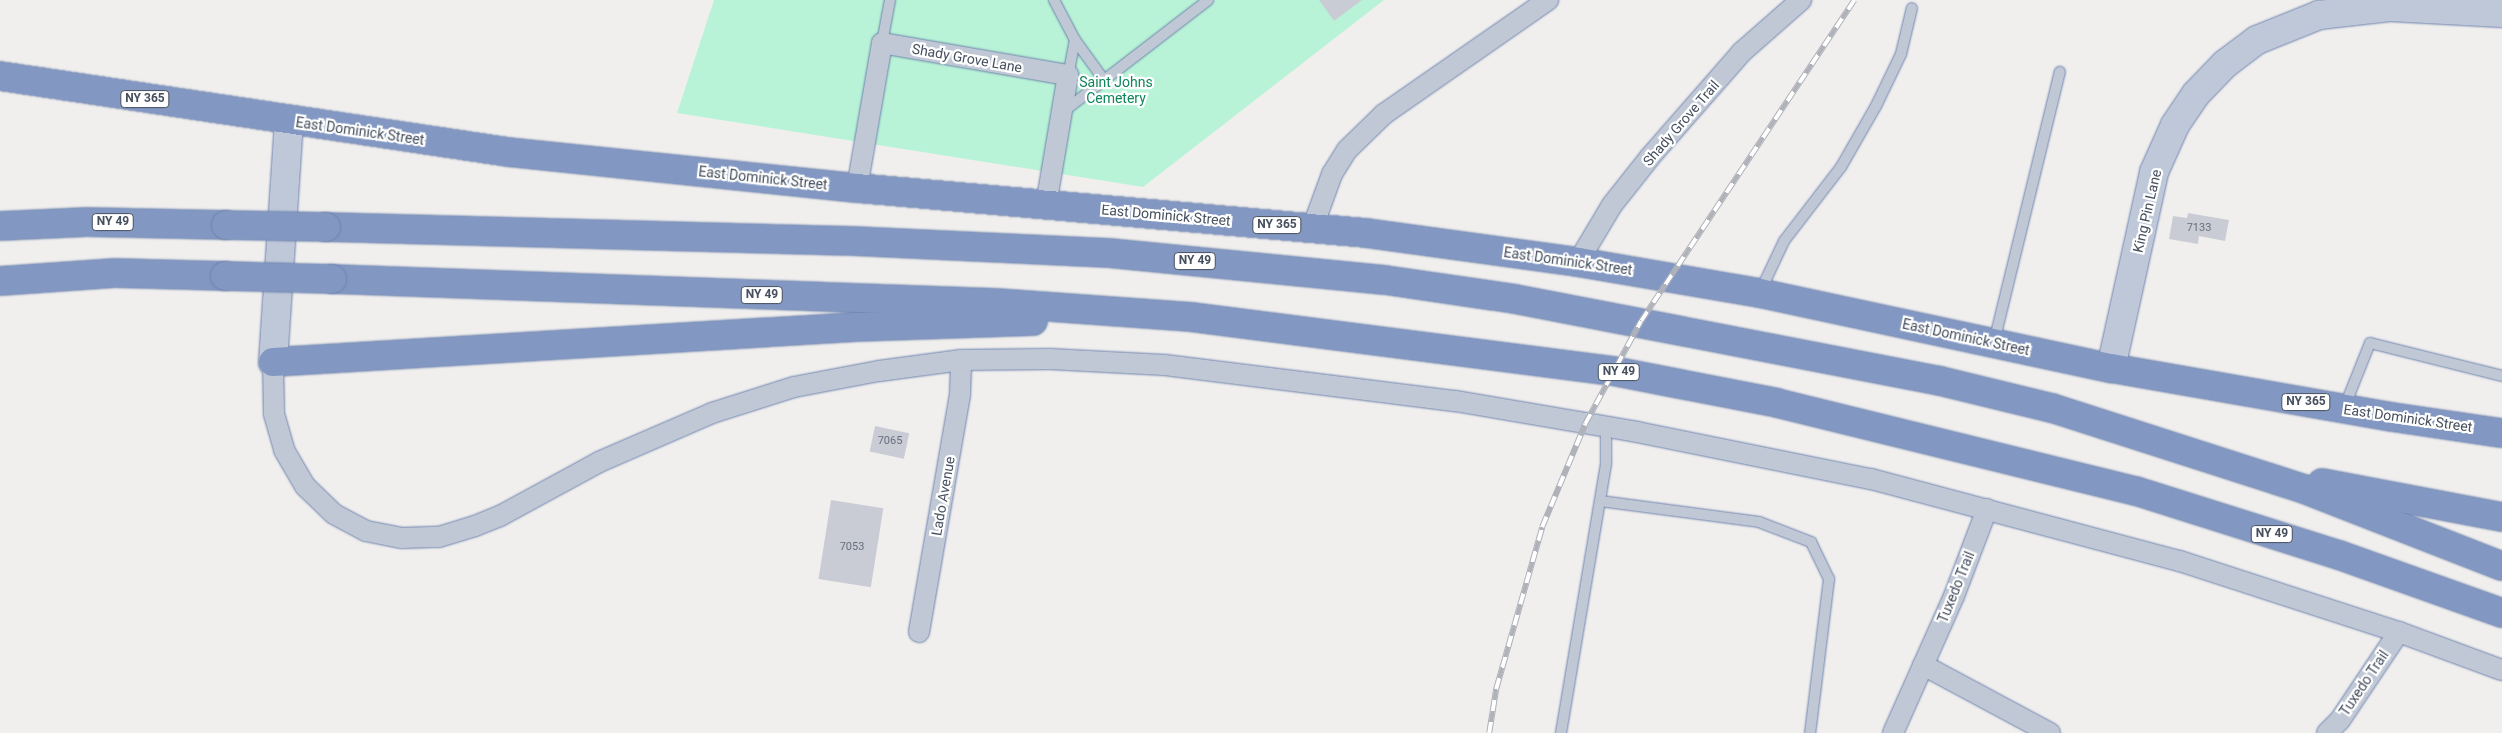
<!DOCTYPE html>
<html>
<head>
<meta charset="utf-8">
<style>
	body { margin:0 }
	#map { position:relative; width:2502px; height:733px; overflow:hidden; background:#f1efee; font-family:Roboto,sans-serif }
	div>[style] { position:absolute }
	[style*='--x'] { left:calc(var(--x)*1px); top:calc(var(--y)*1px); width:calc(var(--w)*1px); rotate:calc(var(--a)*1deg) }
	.green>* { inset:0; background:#b9f3d7 }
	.building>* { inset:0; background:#caccd5; transform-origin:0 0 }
	.roads { filter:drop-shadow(0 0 1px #6d83ad) drop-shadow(0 0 1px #6d83ad) }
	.lane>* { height:10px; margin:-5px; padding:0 5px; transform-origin:5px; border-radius:5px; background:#c1c8d5 }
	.street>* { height:20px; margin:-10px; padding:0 10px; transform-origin:10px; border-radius:10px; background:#c1c8d5 }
	.secondary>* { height:28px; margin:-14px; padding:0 14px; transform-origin:14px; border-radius:14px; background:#bfc8d9 }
	.highway>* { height:28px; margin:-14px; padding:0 14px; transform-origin:14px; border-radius:14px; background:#8298c2 }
	.rail>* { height:5.5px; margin-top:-2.75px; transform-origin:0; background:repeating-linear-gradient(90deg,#fff 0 11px,#b0b2ba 0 22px); box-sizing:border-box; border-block:1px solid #b0b2ba }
	.bridges { filter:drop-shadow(0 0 1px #6d83ad) drop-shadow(0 0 1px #6d83ad) }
	.highway-bridge>* { height:28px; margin:-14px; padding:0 14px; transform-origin:14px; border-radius:14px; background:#8298c2 }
	span { translate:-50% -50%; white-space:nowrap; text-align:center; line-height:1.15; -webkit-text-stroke:4.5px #fff; paint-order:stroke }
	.number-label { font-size:11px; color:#666e7c }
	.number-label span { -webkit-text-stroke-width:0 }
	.shield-label span { padding:1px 4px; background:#fff; border:1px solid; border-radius:4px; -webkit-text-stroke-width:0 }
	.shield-label { font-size:12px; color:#454f5e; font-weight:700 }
	.street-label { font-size:14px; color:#454f5e }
	.park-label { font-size:14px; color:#0f855a }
</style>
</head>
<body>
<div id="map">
	<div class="green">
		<i style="clip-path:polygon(714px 0,1384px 0,1143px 187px,677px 113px)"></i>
	</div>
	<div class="building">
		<i style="clip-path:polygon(1319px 0,1362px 0,1334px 21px)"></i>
		<i style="clip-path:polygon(2188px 213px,2229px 220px,2225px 241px,2199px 236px,2198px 244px,2169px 239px,2173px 216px,2187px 218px)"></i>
		<i style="left:875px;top:426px;width:35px;height:26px;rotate:12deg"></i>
		<i style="left:831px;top:500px;width:53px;height:80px;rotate:9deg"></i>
	</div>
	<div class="roads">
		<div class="lane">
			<i style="--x:1054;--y:0;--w:45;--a:62.3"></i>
			<i style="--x:1075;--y:40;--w:36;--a:101"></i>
			<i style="--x:1075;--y:40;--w:49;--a:54.1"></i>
			<i style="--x:882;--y:43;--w:44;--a:-79.5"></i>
			<i style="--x:1064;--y:111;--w:182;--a:-37.6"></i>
			<i style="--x:1760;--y:292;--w:56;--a:-64.8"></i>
			<i style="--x:1784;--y:241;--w:93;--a:-52.4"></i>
			<i style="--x:1841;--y:167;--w:70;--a:-60.2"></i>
			<i style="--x:1876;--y:106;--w:58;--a:-64.3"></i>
			<i style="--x:1901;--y:54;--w:47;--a:-76.6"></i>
			<i style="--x:1994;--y:342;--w:278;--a:-76.3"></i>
			<i style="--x:2344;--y:408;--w:70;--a:-68.2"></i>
			<i style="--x:2370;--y:343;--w:136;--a:14"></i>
			<i style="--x:1600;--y:501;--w:160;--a:7.5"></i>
			<i style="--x:1759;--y:522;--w:56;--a:21"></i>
			<i style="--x:1811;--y:542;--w:41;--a:64.1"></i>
			<i style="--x:1829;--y:579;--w:155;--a:97"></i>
			<i style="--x:1561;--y:733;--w:274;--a:-80.5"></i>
			<i style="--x:1606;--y:463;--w:36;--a:-90"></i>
		</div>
		<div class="street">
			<i style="--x:857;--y:188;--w:147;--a:-80.2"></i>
			<i style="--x:882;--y:43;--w:189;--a:9.8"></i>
			<i style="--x:1068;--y:75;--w:132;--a:99.6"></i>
			<i style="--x:1312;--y:229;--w:59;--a:-70"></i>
			<i style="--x:1332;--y:174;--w:28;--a:-58"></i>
			<i style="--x:1347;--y:150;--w:52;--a:-44.2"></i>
			<i style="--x:1384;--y:114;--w:200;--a:-34.8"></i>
			<i style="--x:1578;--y:262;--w:66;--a:-59.2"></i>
			<i style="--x:1612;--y:205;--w:61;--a:-51.6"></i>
			<i style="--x:1650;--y:157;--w:140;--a:-48.8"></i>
			<i style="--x:1742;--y:52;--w:79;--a:-41.4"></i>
			<i style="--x:273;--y:362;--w:52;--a:88.9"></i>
			<i style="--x:274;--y:414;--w:37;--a:74"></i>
			<i style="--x:284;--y:450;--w:42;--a:59.7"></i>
			<i style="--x:305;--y:486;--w:40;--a:44"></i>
			<i style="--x:334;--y:514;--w:36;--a:28"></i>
			<i style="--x:366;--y:531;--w:37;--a:11"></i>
			<i style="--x:402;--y:538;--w:37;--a:-2"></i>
			<i style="--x:439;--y:537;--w:38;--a:-17"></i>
			<i style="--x:475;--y:526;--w:27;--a:-22"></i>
			<i style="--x:500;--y:516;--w:113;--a:-28.6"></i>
			<i style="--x:599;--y:462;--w:123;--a:-23.4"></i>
			<i style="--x:712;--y:413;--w:86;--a:-17.6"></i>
			<i style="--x:794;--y:387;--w:86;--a:-10.7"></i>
			<i style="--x:879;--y:371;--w:83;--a:-7.6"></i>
			<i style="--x:961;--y:360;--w:89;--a:-0.6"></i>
			<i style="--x:1050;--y:359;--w:115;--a:3"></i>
			<i style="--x:1165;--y:365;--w:293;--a:7.1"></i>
			<i style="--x:1456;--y:401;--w:184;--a:9.7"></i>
			<i style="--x:1637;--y:432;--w:239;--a:11.4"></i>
			<i style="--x:1871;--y:479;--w:320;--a:14.9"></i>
			<i style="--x:2180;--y:561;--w:230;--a:18"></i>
			<i style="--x:2399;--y:632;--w:110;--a:20.3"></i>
			<i style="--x:919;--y:632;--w:241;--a:-80.2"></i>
			<i style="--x:960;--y:395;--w:35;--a:-88"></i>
			<i style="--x:1923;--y:665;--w:144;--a:28.2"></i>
			<i style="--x:1893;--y:733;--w:150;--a:-66"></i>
			<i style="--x:1954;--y:596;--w:93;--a:-69.2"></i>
			<i style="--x:2327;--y:733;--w:18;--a:-45"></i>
			<i style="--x:2340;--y:720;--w:106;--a:-56.2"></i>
		</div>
		<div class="secondary">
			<i style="--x:273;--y:362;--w:241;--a:-86.2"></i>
			<i style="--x:2111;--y:368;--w:201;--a:-77.6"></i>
			<i style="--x:2154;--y:172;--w:51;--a:-65.9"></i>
			<i style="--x:2175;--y:125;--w:37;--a:-56"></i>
			<i style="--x:2196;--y:94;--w:42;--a:-46"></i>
			<i style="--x:2225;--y:64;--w:40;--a:-37"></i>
			<i style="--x:2257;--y:40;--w:67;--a:-22"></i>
			<i style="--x:2319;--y:15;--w:71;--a:-6.4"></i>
			<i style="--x:2390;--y:7;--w:112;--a:3.1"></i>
		</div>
		<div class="highway">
			<i style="--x:0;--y:76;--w:514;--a:8.51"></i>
			<i style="--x:508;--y:152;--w:351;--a:5.9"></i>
			<i style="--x:857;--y:188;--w:511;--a:5.05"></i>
			<i style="--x:1366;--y:233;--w:214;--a:7.8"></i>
			<i style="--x:1578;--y:262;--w:185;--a:9.7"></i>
			<i style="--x:1760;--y:293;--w:359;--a:12.1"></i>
			<i style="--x:2111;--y:368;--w:285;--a:9.9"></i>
			<i style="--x:2392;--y:417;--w:111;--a:8.3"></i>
			<i style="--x:0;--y:226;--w:87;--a:-2.6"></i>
			<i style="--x:87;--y:222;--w:139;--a:1.2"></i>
			<i style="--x:326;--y:227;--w:527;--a:1.52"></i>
			<i style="--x:853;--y:241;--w:256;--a:2.7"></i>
			<i style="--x:1109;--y:253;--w:277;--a:5.6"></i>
			<i style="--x:1385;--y:280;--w:131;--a:8.3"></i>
			<i style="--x:1515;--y:299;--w:433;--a:10.9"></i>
			<i style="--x:1940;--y:381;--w:115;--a:13.6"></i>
			<i style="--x:2052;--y:408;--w:265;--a:17.8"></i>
			<i style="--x:2304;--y:489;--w:212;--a:21.3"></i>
			<i style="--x:332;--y:279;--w:664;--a:2.07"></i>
			<i style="--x:996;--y:303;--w:196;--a:4.1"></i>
			<i style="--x:1191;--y:317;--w:425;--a:7.3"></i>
			<i style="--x:1613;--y:371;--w:167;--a:11"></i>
			<i style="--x:1777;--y:403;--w:370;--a:13.8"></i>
			<i style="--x:2136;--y:491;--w:213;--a:17.5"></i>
			<i style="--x:2339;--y:555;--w:173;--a:19.6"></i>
			<i style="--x:0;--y:281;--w:115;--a:-4"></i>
			<i style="--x:115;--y:273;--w:110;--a:1.6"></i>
			<i style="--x:273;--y:362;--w:584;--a:-3.44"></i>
			<i style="--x:856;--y:327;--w:177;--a:-1.9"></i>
			<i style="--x:2322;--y:483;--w:183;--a:10.7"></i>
		</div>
	</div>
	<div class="rail">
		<i style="--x:1489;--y:733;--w:45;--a:-81"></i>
		<i style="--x:1496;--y:689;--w:168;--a:-74.1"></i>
		<i style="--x:1542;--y:527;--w:112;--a:-67.3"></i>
		<i style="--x:1585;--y:424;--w:117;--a:-61.5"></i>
		<i style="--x:1641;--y:321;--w:385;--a:-56.4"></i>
	</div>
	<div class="bridges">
		<div class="highway-bridge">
			<i style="--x:226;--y:225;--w:100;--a:1.1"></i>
			<i style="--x:225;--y:276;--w:107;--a:1.6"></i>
		</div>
	</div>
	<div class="number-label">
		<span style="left:2199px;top:228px">7133</span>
		<span style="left:890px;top:441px">7065</span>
		<span style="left:852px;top:547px">7053</span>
	</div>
	<div class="shield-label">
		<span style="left:145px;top:99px">NY 365</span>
		<span style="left:113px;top:222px">NY 49</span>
		<span style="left:1277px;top:225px">NY 365</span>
		<span style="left:1195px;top:261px">NY 49</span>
		<span style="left:762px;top:295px">NY 49</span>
		<span style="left:1619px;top:372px">NY 49</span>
		<span style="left:2306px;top:402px">NY 365</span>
		<span style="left:2272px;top:534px">NY 49</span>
	</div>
	<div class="street-label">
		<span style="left:967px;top:58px;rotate:10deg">Shady Grove Lane</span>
		<span style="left:1681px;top:123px;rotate:-49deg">Shady Grove Trail</span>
		<span style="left:360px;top:131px;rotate:8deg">East Dominick Street</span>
		<span style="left:763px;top:178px;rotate:6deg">East Dominick Street</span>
		<span style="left:2147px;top:211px;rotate:-77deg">King Pin Lane</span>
		<span style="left:1166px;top:215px;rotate:5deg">East Dominick Street</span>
		<span style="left:1568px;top:261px;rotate:8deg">East Dominick Street</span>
		<span style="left:1966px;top:337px;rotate:12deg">East Dominick Street</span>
		<span style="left:2408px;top:418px;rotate:8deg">East Dominick Street</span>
		<span style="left:943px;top:496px;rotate:-80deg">Lado Avenue</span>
		<span style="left:1956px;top:587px;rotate:-68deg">Tuxedo Trail</span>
		<span style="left:2364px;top:683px;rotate:-56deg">Tuxedo Trail</span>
	</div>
	<div class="park-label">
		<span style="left:1116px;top:90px">Saint Johns<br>Cemetery</span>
	</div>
</div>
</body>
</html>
